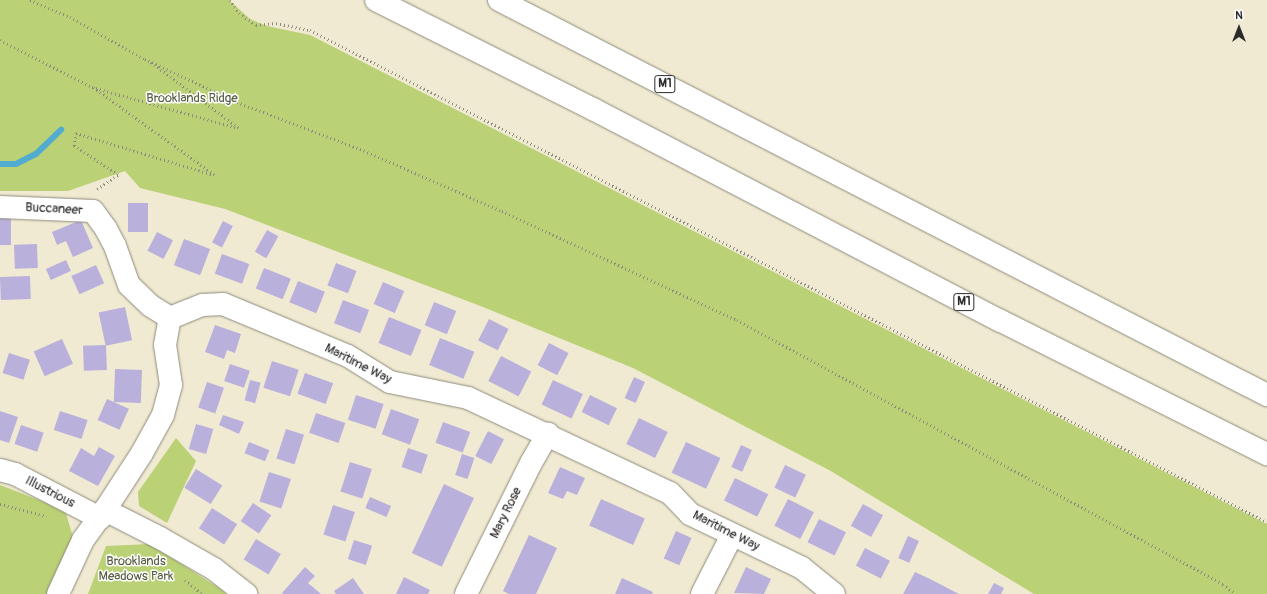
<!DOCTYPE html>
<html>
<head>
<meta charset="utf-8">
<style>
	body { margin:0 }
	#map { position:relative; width:1267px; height:594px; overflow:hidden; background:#f0ead2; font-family:Pangolin,sans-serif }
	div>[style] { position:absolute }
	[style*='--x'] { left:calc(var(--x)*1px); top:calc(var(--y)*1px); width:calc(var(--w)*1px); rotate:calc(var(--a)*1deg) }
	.green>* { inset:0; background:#bad175 }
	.stream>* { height:6px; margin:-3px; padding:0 3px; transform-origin:3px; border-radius:3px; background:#51accf }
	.building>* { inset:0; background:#bab0dc; transform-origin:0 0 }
	.path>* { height:2.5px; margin-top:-1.25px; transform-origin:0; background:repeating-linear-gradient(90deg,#8e8a7e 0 1px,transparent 0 4px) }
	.roads { filter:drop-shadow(0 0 1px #8e8a7e) drop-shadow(0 0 1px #8e8a7e) }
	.minor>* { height:22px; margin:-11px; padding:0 11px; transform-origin:11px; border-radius:11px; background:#fff }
	.motorway>* { height:22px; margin:-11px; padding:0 11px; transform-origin:11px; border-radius:11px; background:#fff }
	span { translate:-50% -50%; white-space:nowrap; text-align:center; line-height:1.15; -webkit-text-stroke:3px #fff; paint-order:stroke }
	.shield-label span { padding:1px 3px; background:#fff; border:1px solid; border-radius:3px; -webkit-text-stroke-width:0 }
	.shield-label { font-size:12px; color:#2b2b2b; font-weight:700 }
	.park-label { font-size:13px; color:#565d41 }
	.street-label { font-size:13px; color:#2b2b2b }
	.north { position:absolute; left:1219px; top:8px; width:40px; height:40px; -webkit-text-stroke:3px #fff; paint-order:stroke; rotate:0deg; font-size:11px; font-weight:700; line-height:16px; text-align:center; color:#2b2b2b }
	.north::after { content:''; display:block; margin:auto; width:14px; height:18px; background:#2b2b2b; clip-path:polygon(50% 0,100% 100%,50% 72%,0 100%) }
</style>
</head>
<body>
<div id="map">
	<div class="green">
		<i style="clip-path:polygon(0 0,229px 0,250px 19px,267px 26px,310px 35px,1267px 524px,1267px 594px,1034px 594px,829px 470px,633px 368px,483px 307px,225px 209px,140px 188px,125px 171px,68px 191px,0 191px)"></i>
		<i style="clip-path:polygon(176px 438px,196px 461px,167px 523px,139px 506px,138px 492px)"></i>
		<i style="clip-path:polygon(0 485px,65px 510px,73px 537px,51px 594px,0 594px)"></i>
		<i style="clip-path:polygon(150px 544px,222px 590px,226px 594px,88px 594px,106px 546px)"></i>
	</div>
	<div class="stream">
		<i style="--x:0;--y:164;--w:16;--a:0"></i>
		<i style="--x:16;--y:164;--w:22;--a:-27"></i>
		<i style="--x:36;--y:154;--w:35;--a:-44"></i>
	</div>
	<div class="building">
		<i style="left:128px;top:203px;width:20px;height:29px"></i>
		<i style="left:0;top:218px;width:11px;height:27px"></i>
		<i style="clip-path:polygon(81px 220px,93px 248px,73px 257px,66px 241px,57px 245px,52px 232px)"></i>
		<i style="left:223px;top:221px;width:11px;height:24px;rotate:27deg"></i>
		<i style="left:267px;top:230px;width:13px;height:25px;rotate:29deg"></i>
		<i style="left:157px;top:232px;width:18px;height:21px;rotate:27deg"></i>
		<i style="left:184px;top:239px;width:28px;height:28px;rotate:21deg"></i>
		<i style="left:37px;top:244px;width:24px;height:23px;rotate:88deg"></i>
		<i style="left:222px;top:254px;width:29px;height:21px;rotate:20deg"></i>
		<i style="left:66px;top:260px;width:12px;height:22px;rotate:66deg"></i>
		<i style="left:336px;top:263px;width:22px;height:24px;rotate:21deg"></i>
		<i style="left:96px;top:265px;width:20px;height:27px;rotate:66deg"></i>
		<i style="left:264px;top:268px;width:29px;height:22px;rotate:22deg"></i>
		<i style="left:30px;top:276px;width:23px;height:30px;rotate:88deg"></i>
		<i style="left:298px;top:281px;width:29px;height:23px;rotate:22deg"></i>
		<i style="left:383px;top:282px;width:23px;height:24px;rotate:23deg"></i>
		<i style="left:343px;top:300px;width:28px;height:25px;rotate:21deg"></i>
		<i style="left:434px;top:302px;width:24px;height:25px;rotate:22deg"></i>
		<i style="left:125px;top:307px;width:34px;height:27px;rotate:78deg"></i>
		<i style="left:389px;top:317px;width:35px;height:28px;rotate:22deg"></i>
		<i style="left:489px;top:319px;width:22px;height:24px;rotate:27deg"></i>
		<i style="clip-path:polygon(215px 325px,241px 334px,235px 353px,227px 350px,224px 359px,205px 352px)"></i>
		<i style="left:440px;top:338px;width:37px;height:29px;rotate:22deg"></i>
		<i style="left:62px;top:339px;width:27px;height:31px;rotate:66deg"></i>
		<i style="left:549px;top:343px;width:22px;height:25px;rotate:27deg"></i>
		<i style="left:106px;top:345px;width:25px;height:23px;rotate:88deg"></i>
		<i style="left:9px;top:353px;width:22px;height:21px;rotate:18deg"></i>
		<i style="left:501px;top:356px;width:34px;height:28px;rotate:27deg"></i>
		<i style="left:272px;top:361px;width:28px;height:28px;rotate:18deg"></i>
		<i style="left:230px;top:364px;width:21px;height:18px;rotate:19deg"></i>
		<i style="left:115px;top:369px;width:27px;height:33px;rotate:2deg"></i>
		<i style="left:305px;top:373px;width:30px;height:22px;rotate:20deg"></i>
		<i style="left:634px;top:377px;width:12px;height:23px;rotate:24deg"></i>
		<i style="left:250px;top:380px;width:11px;height:21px;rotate:15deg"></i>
		<i style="left:553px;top:380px;width:33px;height:27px;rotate:25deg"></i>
		<i style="left:207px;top:382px;width:18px;height:27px;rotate:19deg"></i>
		<i style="left:356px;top:395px;width:29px;height:26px;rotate:18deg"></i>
		<i style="left:590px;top:395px;width:30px;height:19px;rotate:26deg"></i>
		<i style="left:107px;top:399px;width:24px;height:23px;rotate:24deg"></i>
		<i style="left:391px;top:409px;width:30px;height:27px;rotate:20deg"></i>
		<i style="clip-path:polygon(0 411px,18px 417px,9px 443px,0 440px)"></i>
		<i style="left:60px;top:411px;width:29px;height:20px;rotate:18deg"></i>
		<i style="left:316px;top:413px;width:31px;height:21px;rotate:19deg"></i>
		<i style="clip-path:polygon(223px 415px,244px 422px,239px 434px,219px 425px)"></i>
		<i style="left:639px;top:418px;width:32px;height:29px;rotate:26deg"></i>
		<i style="left:443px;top:422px;width:29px;height:22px;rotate:20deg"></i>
		<i style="left:196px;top:424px;width:18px;height:26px;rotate:16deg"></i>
		<i style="left:21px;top:425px;width:24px;height:20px;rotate:19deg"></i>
		<i style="left:286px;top:429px;width:19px;height:31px;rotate:18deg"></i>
		<i style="left:488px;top:431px;width:18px;height:28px;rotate:27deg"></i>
		<i style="left:249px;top:442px;width:22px;height:12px;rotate:22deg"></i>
		<i style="left:686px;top:442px;width:38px;height:34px;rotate:25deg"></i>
		<i style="left:741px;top:445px;width:12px;height:24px;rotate:24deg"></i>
		<i style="clip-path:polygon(99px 447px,115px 456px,98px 486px,69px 471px,81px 448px,94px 456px)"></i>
		<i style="left:408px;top:448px;width:21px;height:20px;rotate:19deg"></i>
		<i style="left:462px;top:454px;width:13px;height:22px;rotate:18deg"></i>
		<i style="left:350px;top:462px;width:23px;height:31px;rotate:18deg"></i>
		<i style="left:785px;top:465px;width:23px;height:25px;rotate:25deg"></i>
		<i style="clip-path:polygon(560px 467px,585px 478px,577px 495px,567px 491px,563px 499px,548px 493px)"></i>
		<i style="left:196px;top:469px;width:31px;height:22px;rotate:32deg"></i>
		<i style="left:269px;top:472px;width:23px;height:31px;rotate:18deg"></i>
		<i style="left:735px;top:478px;width:37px;height:25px;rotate:26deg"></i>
		<i style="left:444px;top:484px;width:33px;height:76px;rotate:25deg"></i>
		<i style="left:370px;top:497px;width:23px;height:12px;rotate:23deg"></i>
		<i style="left:601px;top:499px;width:48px;height:29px;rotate:24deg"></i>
		<i style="left:788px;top:499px;width:29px;height:30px;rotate:27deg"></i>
		<i style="left:253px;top:503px;width:22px;height:22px;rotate:34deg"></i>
		<i style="left:863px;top:504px;width:23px;height:25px;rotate:29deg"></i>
		<i style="left:333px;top:505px;width:23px;height:31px;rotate:18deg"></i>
		<i style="left:212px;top:508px;width:30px;height:24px;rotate:33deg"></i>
		<i style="left:819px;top:519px;width:30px;height:26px;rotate:26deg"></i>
		<i style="left:676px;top:531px;width:17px;height:30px;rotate:24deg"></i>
		<i style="clip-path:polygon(529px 535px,557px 548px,536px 594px,509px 594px,503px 591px)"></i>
		<i style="left:908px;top:536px;width:12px;height:24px;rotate:24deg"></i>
		<i style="left:256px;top:539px;width:29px;height:24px;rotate:31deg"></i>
		<i style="left:354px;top:540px;width:19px;height:20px;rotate:18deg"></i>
		<i style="left:865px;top:548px;width:28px;height:20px;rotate:27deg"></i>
		<i style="clip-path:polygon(305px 567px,315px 576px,308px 583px,321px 594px,283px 594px,282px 593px)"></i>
		<i style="clip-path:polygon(746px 567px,771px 579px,764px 594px,734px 593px)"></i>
		<i style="clip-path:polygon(915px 572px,930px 579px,959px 594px,903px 594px)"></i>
		<i style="clip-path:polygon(404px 577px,430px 590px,428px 594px,396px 594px)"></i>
		<i style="clip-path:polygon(353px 578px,364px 594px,336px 594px,334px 591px)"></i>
		<i style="clip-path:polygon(622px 578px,653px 592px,652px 594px,615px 594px)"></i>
		<i style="clip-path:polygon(994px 583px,1004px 588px,1001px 594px,988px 594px)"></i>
	</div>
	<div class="path">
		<i style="--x:30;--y:0;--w:43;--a:23"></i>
		<i style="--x:70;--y:17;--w:87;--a:29.5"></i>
		<i style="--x:230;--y:0;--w:16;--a:55"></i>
		<i style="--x:239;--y:13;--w:21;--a:35"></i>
		<i style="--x:256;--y:25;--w:20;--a:-6"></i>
		<i style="--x:276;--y:23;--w:35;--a:12"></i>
		<i style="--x:310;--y:30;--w:1076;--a:27.21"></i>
		<i style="--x:0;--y:40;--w:103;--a:27.1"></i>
		<i style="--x:145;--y:59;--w:102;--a:25.1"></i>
		<i style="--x:237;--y:102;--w:132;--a:20.9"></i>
		<i style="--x:360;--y:149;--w:155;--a:23.6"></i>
		<i style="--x:502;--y:211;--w:259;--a:24.9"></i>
		<i style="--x:737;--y:320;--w:553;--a:28.51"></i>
		<i style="--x:1223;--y:584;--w:16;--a:38"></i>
		<i style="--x:97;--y:189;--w:25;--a:-34"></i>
		<i style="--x:118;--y:175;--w:53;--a:-146.6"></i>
		<i style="--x:74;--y:146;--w:13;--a:-81"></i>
		<i style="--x:76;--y:133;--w:144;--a:16.9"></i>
		<i style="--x:214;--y:175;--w:150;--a:-144.2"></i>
		<i style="--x:92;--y:87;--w:152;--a:15.7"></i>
		<i style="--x:238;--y:128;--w:110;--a:-143.1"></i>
		<i style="--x:0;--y:504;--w:48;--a:14.6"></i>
		<i style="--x:185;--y:580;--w:22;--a:39"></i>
	</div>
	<div class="roads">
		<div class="minor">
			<i style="--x:0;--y:207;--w:93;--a:2.5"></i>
			<i style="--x:93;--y:211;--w:22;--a:54"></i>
			<i style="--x:106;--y:229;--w:19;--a:62"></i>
			<i style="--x:115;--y:246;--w:41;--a:70.3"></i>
			<i style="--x:129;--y:285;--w:30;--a:44"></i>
			<i style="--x:151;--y:306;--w:22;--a:32"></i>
			<i style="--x:170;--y:318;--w:35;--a:-22"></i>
			<i style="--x:203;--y:305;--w:20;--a:-3"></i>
			<i style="--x:223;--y:304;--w:135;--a:22.6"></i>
			<i style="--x:348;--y:356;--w:49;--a:31.8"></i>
			<i style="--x:390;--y:382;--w:80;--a:11.6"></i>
			<i style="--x:468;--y:398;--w:223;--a:25.2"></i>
			<i style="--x:670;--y:493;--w:29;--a:46"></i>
			<i style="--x:690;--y:514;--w:124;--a:25.7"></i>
			<i style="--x:802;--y:568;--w:41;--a:39.1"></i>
			<i style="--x:0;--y:470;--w:16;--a:15"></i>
			<i style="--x:15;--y:474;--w:96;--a:27.4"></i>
			<i style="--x:105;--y:510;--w:62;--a:27"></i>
			<i style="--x:160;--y:538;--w:62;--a:29.9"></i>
			<i style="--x:214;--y:569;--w:41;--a:38"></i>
			<i style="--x:58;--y:594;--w:60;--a:-65.2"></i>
			<i style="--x:83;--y:540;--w:37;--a:-54"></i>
			<i style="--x:105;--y:510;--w:68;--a:-57"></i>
			<i style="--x:142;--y:453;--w:43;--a:-61.1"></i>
			<i style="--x:163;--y:415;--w:31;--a:-75"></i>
			<i style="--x:171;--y:385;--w:40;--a:-98.5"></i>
			<i style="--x:165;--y:345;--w:27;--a:-80"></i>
			<i style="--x:466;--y:594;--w:146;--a:-63.6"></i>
			<i style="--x:531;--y:463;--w:34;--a:-60"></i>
			<i style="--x:702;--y:594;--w:66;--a:-63"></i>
		</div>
		<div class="motorway">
			<i style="--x:376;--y:0;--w:243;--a:26.7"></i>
			<i style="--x:593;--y:109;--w:458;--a:27.5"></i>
			<i style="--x:999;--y:320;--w:300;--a:26.6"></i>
			<i style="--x:499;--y:0;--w:864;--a:27.22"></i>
		</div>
	</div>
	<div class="shield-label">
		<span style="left:665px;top:84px">M1</span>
		<span style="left:964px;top:302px">M1</span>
	</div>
	<div class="park-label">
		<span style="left:192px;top:98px">Brooklands Ridge</span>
		<span style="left:136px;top:569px">Brooklands<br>Meadows Park</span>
	</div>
	<div class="street-label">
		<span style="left:54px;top:209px;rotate:3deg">Buccaneer</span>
		<span style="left:358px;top:364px;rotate:27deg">Maritime Way</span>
		<span style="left:50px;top:492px;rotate:27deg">Illustrious</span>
		<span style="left:506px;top:513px;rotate:-64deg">Mary Rose</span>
		<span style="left:726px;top:531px;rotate:27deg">Maritime Way</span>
	</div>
	<div class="north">N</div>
</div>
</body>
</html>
